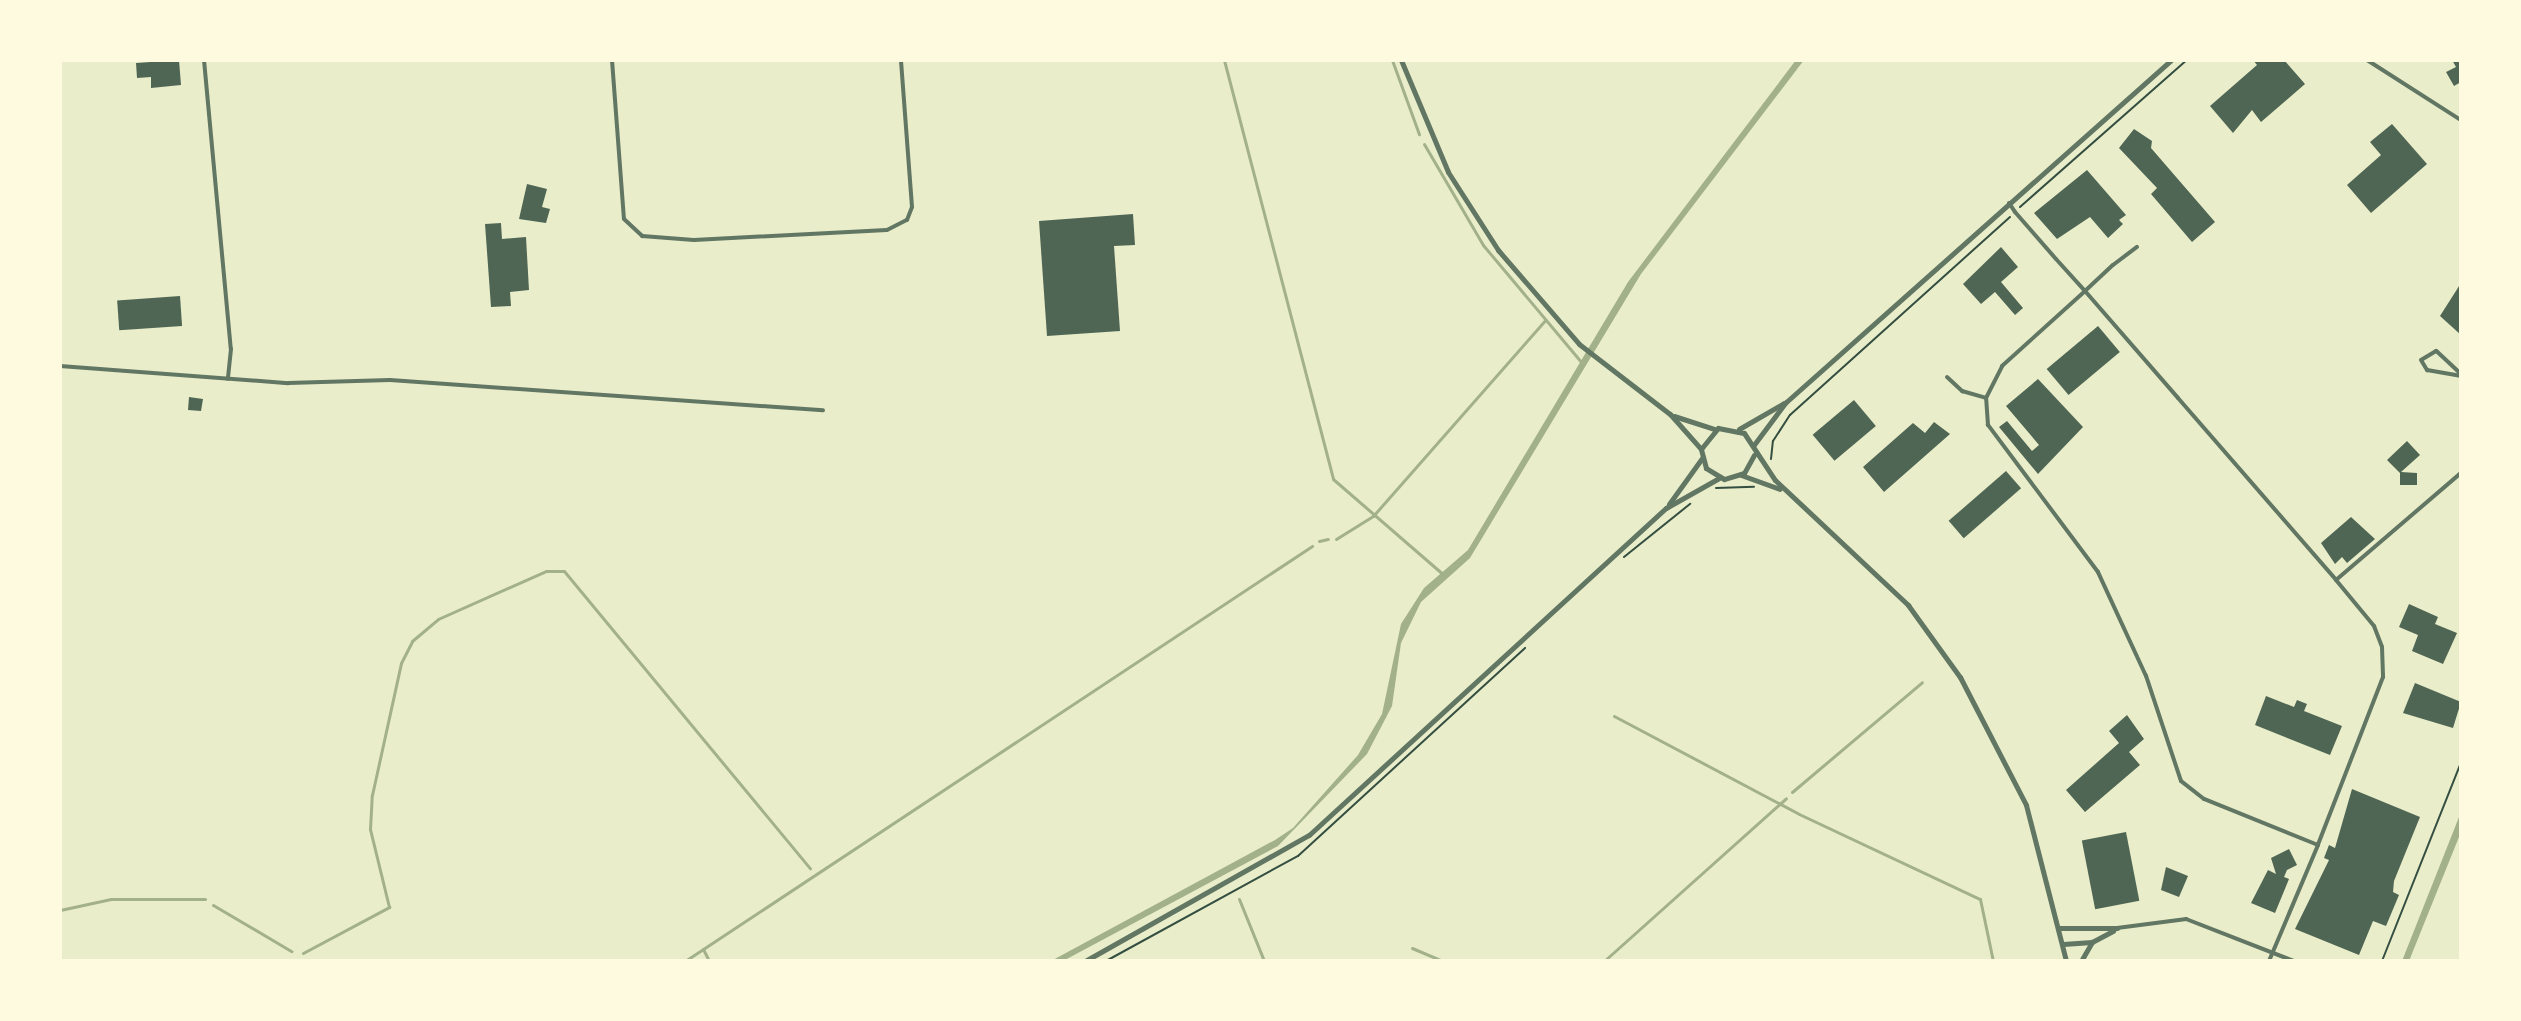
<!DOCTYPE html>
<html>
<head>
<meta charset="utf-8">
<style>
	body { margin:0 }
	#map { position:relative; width:2521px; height:1021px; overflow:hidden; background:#e9edc9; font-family:"DM Sans",sans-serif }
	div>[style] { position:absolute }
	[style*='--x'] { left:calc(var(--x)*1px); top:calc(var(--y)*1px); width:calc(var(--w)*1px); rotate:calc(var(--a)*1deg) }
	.water>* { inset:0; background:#a3b18a }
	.stream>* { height:3px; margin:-1.5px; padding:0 1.5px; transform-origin:1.5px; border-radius:1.5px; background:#a3b18a }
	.building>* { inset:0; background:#4f6655; transform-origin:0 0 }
	.path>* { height:2px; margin:-1px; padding:0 1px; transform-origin:1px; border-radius:1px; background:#344e41 }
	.minor>* { height:4px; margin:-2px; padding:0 2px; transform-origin:2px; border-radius:2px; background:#617663 }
	.tertiary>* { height:5px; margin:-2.5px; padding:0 2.5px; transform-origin:2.5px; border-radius:2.5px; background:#617663 }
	span { translate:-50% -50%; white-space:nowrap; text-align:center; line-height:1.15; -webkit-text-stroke:8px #fefae0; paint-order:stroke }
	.frame { position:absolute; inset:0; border:62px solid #fefae0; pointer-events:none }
</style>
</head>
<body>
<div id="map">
	<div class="water">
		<i style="clip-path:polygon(1796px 60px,1804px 60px,1641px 274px,1470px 558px,1421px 602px,1401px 643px,1392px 706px,1367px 754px,1278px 846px,1063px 961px,1051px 961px,1275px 840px,1293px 828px,1358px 755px,1382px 714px,1401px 624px,1424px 588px,1468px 550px,1628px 282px)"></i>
		<i style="clip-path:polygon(2461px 812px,2461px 832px,2409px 961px,2402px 961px)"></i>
	</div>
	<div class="stream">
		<i style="--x:1224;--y:60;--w:433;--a:75.4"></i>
		<i style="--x:1333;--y:479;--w:147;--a:40.9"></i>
		<i style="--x:1392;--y:60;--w:79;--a:70"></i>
		<i style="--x:1424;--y:144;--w:117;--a:59.7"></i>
		<i style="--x:1483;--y:245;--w:155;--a:50"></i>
		<i style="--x:1336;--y:539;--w:44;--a:-31.9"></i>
		<i style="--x:1373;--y:516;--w:261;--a:-48.7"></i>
		<i style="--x:1319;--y:541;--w:9;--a:-13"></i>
		<i style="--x:1614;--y:716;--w:209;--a:27.9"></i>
		<i style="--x:1799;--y:814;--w:200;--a:25.2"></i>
		<i style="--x:1980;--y:899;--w:63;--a:78.2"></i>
		<i style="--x:1792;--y:792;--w:170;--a:-40.2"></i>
		<i style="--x:1239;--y:899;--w:67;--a:68"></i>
		<i style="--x:213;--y:905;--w:91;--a:30.5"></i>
		<i style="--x:60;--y:910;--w:52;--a:-12.2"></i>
		<i style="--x:111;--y:899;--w:94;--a:0"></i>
		<i style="--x:1412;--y:948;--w:33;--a:23"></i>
		<i style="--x:703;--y:949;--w:13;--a:63"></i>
		<i style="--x:303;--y:953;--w:98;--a:-28.1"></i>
		<i style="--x:389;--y:907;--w:80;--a:-103.7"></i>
		<i style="--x:370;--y:829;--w:34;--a:-87"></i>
		<i style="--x:372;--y:795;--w:135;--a:-77.6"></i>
		<i style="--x:401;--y:663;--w:25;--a:-63"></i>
		<i style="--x:412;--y:641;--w:34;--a:-40"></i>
		<i style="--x:438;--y:619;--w:118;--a:-24"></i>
		<i style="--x:546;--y:571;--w:18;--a:0"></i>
		<i style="--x:564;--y:571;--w:386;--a:50.4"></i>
		<i style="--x:685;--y:961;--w:752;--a:-33.5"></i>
		<i style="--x:1604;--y:961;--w:244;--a:-41.8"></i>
	</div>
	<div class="building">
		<i style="clip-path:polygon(179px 60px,181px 85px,151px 88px,151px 77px,137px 78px,136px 63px)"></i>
		<i style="clip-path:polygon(2253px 60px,2284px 60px,2305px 84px,2261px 122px,2252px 110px,2233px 133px,2210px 106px,2257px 65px)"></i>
		<i style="clip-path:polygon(2452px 60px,2461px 60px,2461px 82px,2454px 86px,2446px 72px,2456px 67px)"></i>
		<i style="clip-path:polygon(2392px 124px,2427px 164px,2371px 213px,2347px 185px,2381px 155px,2370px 142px)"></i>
		<i style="clip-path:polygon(2134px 129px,2152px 141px,2151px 148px,2215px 222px,2192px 242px,2151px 194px,2157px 188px,2119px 148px)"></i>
		<i style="clip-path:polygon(2087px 170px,2126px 215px,2119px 220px,2123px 224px,2108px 238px,2090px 217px,2057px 239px,2034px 213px)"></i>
		<i style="clip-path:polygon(527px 184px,547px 189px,542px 207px,550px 209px,546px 223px,519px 219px)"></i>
		<i style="clip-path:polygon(1133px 214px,1135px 245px,1114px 246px,1120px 331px,1047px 336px,1039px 221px)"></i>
		<i style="clip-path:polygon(501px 223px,502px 239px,526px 237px,529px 290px,510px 292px,511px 306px,491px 307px,485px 224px)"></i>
		<i style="clip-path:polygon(2001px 247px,2018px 267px,2001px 282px,2023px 308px,2015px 315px,1995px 292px,1981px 304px,1963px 284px)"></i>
		<i style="clip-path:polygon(2461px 283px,2461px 335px,2440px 316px)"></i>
		<i style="left:180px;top:296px;width:30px;height:63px;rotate:86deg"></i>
		<i style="left:2098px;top:326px;width:34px;height:67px;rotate:50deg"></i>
		<i style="clip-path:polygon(2038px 379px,2083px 427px,2038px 474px,1999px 427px,2007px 421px,2032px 451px,2039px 445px,2006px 406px)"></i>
		<i style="clip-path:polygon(189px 397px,203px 399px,201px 411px,188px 410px)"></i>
		<i style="left:1854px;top:400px;width:34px;height:54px;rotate:50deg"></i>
		<i style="clip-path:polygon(1934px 422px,1950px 434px,1884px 492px,1863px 467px,1913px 423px,1925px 433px)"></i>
		<i style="clip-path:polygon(2407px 441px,2420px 455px,2401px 472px,2417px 473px,2417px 485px,2400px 485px,2400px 473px,2387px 460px)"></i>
		<i style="left:2006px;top:471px;width:23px;height:76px;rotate:49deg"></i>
		<i style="clip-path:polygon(2351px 517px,2375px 539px,2347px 563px,2342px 557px,2335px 564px,2321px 543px)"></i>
		<i style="clip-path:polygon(2409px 604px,2438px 617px,2435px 624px,2457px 633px,2443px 664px,2412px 651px,2418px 635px,2399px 627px)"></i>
		<i style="clip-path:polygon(2415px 683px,2461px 702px,2453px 728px,2403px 713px)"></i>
		<i style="clip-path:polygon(2266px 696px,2294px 707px,2297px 700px,2307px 704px,2304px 711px,2342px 726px,2330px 755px,2255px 725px)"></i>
		<i style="clip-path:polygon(2127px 715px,2144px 739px,2129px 752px,2140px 765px,2085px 812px,2066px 790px,2119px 743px,2109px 731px)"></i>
		<i style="clip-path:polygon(2352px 789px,2420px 817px,2394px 881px,2393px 892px,2399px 895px,2386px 926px,2373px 921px,2359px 955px,2295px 929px,2329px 860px,2324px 858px,2329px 845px,2335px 848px)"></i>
		<i style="left:2126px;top:832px;width:70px;height:45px;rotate:79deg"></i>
		<i style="clip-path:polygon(2289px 849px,2297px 865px,2287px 870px,2284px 877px,2289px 879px,2275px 913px,2251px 903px,2268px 870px,2276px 874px,2271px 858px)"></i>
		<i style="clip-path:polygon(2166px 867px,2188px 876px,2179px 897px,2161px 890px)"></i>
	</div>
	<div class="path">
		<i style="--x:2020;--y:207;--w:222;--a:-41.4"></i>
		<i style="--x:1771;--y:459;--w:18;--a:-84"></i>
		<i style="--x:1773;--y:441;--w:31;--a:-57"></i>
		<i style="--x:1790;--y:415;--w:296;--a:-42"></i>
		<i style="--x:1716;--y:488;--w:38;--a:-2"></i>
		<i style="--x:1624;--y:557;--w:85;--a:-38.8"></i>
		<i style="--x:1106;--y:961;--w:219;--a:-28.7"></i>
		<i style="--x:1298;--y:856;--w:308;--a:-42.5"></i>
		<i style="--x:2382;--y:961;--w:214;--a:-68.3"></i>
	</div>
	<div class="minor">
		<i style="--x:204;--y:60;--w:290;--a:84.7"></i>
		<i style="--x:231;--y:349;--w:30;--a:96"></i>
		<i style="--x:612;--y:60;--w:159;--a:85.7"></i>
		<i style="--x:624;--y:219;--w:25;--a:43"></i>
		<i style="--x:642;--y:236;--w:52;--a:4.4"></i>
		<i style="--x:694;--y:240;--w:193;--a:-3"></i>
		<i style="--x:887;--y:230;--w:22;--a:-27"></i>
		<i style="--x:907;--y:220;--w:14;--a:-69"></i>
		<i style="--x:912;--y:207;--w:147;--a:-94.3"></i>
		<i style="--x:2367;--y:60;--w:112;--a:32.6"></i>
		<i style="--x:2009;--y:203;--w:11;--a:56"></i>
		<i style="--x:2015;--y:212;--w:62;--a:48.9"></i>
		<i style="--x:2056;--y:259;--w:43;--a:47.8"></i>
		<i style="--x:2085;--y:291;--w:142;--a:49"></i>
		<i style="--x:2178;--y:398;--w:241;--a:49"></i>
		<i style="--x:2336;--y:580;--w:60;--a:50.4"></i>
		<i style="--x:2374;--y:626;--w:22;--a:69"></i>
		<i style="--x:2382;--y:647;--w:30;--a:88"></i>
		<i style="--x:2383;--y:677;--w:180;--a:111.2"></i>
		<i style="--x:2318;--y:845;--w:123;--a:-158"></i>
		<i style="--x:2204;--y:799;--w:29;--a:-142"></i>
		<i style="--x:2181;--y:781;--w:111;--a:-108.4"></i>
		<i style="--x:2146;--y:676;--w:115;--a:-114.8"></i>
		<i style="--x:2098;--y:572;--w:184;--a:-126.8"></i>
		<i style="--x:1988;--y:425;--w:27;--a:-94"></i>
		<i style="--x:1986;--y:398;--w:36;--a:-63"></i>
		<i style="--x:2002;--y:366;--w:112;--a:-42.1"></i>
		<i style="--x:2085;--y:291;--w:38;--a:-43"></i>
		<i style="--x:2113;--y:265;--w:30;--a:-37"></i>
		<i style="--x:60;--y:366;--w:229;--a:4.3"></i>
		<i style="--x:288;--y:383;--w:102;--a:-1.7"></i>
		<i style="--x:390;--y:380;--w:434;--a:4"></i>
		<i style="--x:2461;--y:374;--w:34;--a:-137"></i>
		<i style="--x:2436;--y:351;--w:17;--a:149"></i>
		<i style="--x:2421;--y:360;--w:12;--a:59"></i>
		<i style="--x:2427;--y:370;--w:35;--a:10"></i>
		<i style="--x:1947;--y:377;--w:21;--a:43"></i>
		<i style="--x:1962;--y:391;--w:25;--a:16"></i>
		<i style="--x:2336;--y:580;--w:165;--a:-40.6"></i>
		<i style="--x:2117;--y:928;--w:70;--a:-7.4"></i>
		<i style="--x:2186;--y:919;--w:116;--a:21.3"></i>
		<i style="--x:2269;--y:961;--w:126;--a:-67.1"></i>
	</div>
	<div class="tertiary">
		<i style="--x:1401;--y:60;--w:121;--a:67.2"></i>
		<i style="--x:1448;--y:172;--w:93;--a:57.3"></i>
		<i style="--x:1498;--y:250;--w:124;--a:49.2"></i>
		<i style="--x:1579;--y:344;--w:115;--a:37.6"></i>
		<i style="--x:1670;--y:414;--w:47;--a:48.5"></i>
		<i style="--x:1674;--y:416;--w:42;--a:18"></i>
		<i style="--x:1739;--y:429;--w:52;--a:-30"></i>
		<i style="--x:1753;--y:446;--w:54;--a:-53.3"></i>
		<i style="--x:1785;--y:403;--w:516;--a:-41.62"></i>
		<i style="--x:1754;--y:455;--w:21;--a:119"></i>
		<i style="--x:1744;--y:473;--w:21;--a:163"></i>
		<i style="--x:1724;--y:479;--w:21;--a:-149"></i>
		<i style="--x:1706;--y:468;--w:20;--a:-105"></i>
		<i style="--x:1701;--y:449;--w:27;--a:-51"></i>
		<i style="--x:1718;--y:428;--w:26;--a:11"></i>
		<i style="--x:1744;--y:433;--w:56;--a:56.6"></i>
		<i style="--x:1775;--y:480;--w:183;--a:43.2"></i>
		<i style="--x:1908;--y:605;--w:89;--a:54.2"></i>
		<i style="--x:1960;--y:677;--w:144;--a:62.7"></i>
		<i style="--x:2026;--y:805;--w:161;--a:75.6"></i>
		<i style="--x:1741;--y:475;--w:41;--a:19.7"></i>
		<i style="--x:1669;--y:504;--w:57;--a:-54.3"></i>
		<i style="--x:2060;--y:928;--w:57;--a:0"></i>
		<i style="--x:2063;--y:944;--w:29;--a:-4"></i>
		<i style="--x:1085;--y:961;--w:257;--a:-29.4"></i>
		<i style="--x:1309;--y:835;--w:484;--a:-42.5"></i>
		<i style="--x:1666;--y:508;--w:61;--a:-29.5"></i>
		<i style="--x:2081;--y:961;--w:22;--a:-60"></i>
		<i style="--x:2092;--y:942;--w:24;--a:-28"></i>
	</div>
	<div class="frame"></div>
</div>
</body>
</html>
